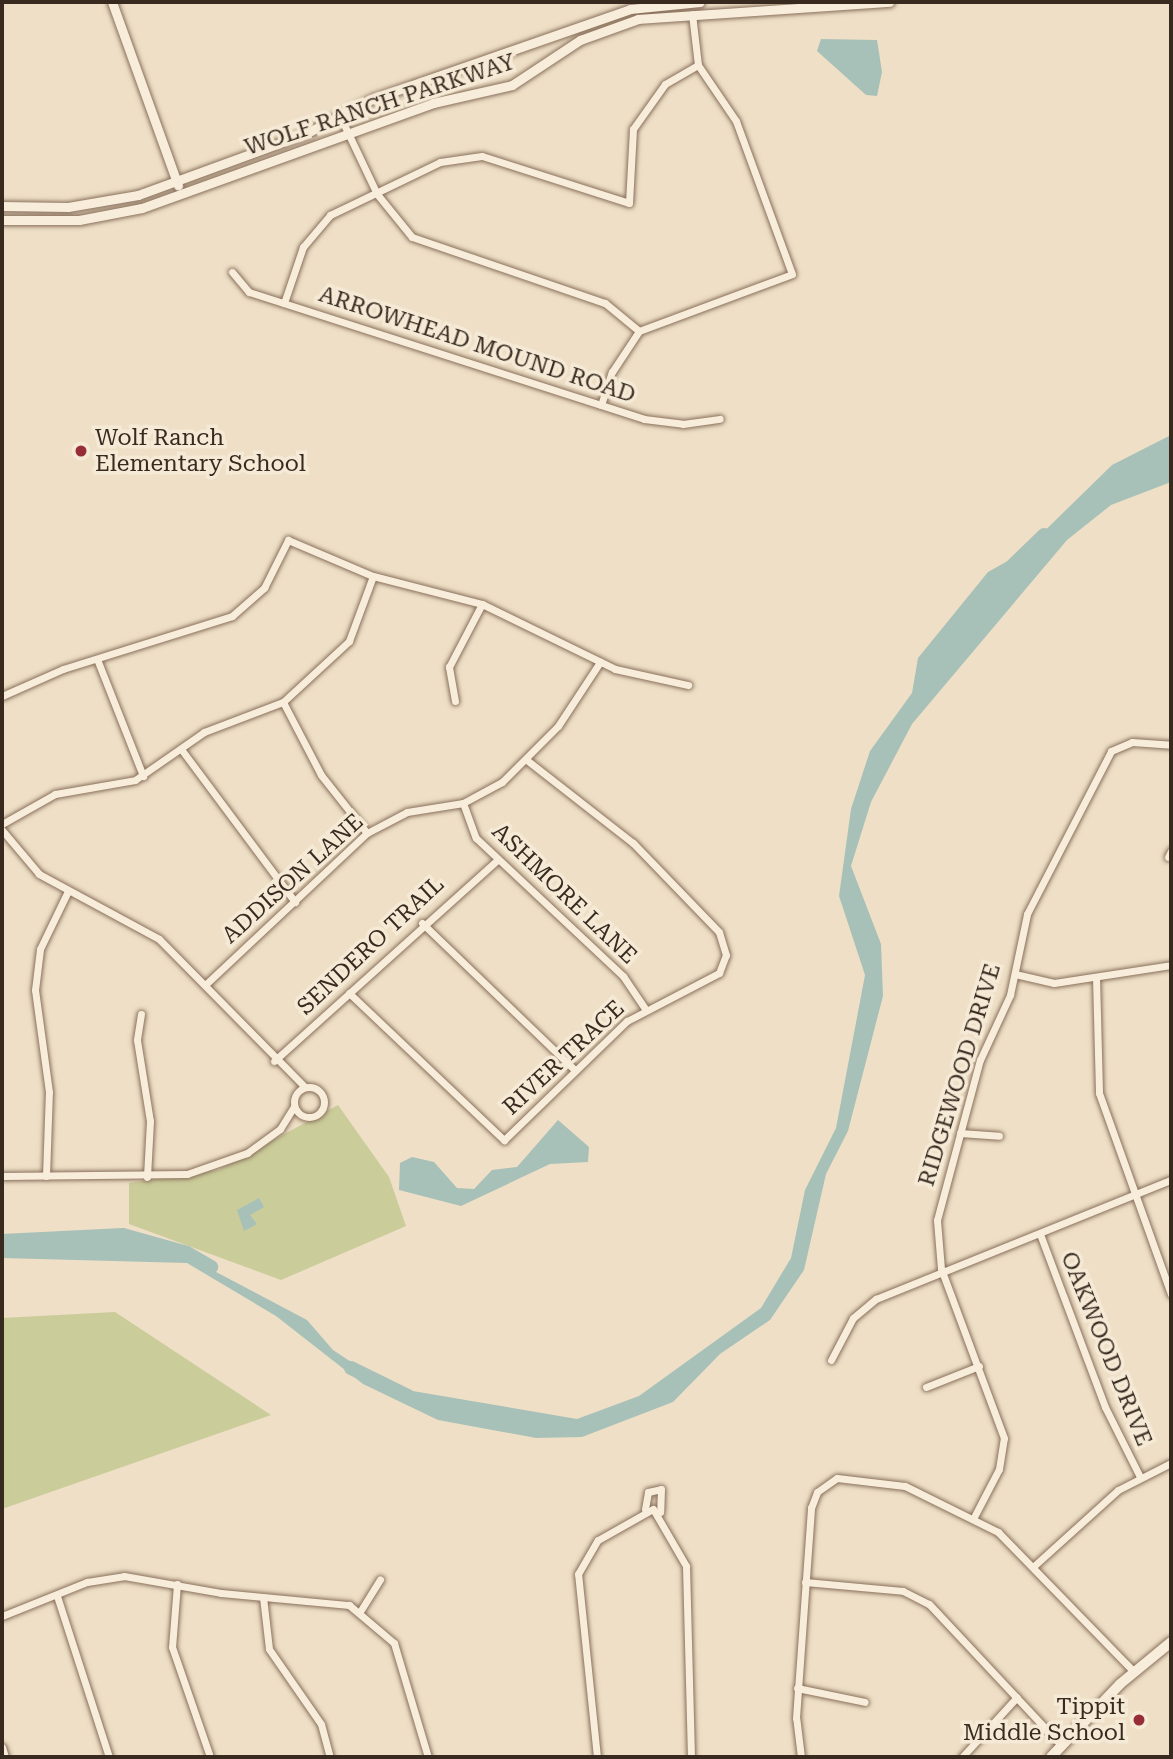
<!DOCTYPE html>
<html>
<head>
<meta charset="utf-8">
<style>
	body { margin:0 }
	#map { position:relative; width:1173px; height:1759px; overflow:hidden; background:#eedfc6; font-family:"Roboto Serif",serif }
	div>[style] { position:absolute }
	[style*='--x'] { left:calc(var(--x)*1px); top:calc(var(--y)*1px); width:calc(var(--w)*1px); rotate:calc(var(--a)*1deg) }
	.green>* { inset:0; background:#cacc9a }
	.water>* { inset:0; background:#a8c1b8 }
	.river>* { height:14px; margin:-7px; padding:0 7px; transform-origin:7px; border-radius:7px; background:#a8c1b8 }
	.roads { filter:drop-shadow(0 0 2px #89705c) drop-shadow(0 0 2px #89705c) }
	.minor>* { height:7px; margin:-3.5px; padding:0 3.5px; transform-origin:3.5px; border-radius:3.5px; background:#f8edda }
	.minor>.ring { margin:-3.5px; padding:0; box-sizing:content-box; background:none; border:7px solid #f8edda; border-radius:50% }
	.tertiary>* { height:9px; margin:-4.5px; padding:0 4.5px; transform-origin:4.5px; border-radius:4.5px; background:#f8edda }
	.secondary>* { height:10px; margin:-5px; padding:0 5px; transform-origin:5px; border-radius:5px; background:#f8edda }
	.dots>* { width:19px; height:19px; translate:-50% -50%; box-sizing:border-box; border:4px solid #f5ead6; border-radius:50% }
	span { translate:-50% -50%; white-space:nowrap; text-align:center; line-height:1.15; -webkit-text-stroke:7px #f5ead6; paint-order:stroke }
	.street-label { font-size:23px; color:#392a20 }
	.poi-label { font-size:23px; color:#392a20 }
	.left { translate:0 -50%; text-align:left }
	.right { translate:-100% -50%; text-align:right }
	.frame { position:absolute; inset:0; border:4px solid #392a20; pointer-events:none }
</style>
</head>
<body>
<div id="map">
	<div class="green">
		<i style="clip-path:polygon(338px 1105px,389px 1177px,406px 1226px,281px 1280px,129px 1224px,129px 1183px,218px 1170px)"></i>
		<i style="clip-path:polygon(115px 1312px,271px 1415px,2px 1509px,2px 1318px)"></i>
	</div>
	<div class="water">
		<i style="clip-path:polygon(821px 39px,877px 40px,882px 72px,877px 96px,866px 95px,817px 51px)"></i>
		<i style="clip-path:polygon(1171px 435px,1171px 482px,1111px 505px,1067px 540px,912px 724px,871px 802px,851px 866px,881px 944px,883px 996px,848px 1131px,826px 1174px,804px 1270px,770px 1320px,720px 1354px,673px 1402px,582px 1437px,536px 1438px,438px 1420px,363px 1384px,276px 1316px,187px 1263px,2px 1258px,2px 1242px,76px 1238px,165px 1245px,307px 1320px,333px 1350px,389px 1387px,577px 1419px,639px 1396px,761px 1308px,791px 1258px,805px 1190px,836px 1128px,865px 975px,839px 896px,851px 809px,870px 751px,912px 693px,918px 658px,988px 572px,1022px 553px,1112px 465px)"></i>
		<i style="clip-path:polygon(558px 1120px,589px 1147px,588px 1162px,550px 1164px,461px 1206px,399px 1190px,400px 1163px,412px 1157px,434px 1162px,457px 1188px,474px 1189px,492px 1170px,517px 1167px)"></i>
		<i style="clip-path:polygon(259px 1198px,264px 1207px,250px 1215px,257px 1224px,244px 1231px,237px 1210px)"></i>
	</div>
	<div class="river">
		<i style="--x:1004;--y:574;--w:56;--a:-44.3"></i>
		<i style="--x:2;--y:1241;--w:121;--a:-2.8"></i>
		<i style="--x:123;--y:1235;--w:66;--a:15.7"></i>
		<i style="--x:187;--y:1253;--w:28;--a:30"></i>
		<i style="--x:351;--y:1368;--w:64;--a:26.2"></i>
	</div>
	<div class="roads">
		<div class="minor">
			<i style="--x:340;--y:116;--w:86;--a:64.6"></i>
			<i style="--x:377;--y:194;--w:55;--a:50.9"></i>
			<i style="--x:412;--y:237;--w:204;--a:18.9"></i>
			<i style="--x:605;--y:303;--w:44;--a:39.5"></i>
			<i style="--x:232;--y:272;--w:26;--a:50"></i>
			<i style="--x:249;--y:292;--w:415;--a:17.8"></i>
			<i style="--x:644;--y:419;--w:39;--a:7"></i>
			<i style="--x:683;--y:424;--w:37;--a:-8"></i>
			<i style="--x:284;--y:303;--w:59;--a:-71.3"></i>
			<i style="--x:303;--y:247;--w:42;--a:-49.8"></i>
			<i style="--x:330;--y:215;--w:122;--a:-25.7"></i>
			<i style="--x:440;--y:162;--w:42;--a:-8.1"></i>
			<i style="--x:482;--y:156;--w:154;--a:17.7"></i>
			<i style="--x:629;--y:203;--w:74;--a:-86.9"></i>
			<i style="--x:633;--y:129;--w:55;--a:-54.6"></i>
			<i style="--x:665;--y:84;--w:38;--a:-30"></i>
			<i style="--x:601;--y:405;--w:35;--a:-72"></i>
			<i style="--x:612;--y:372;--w:49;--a:-56.6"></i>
			<i style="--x:639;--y:331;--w:163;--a:-20.4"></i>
			<i style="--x:792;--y:274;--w:163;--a:-110.1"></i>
			<i style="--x:736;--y:121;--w:68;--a:-124.2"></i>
			<i style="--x:698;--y:65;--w:51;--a:-96.7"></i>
			<i style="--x:97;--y:659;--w:126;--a:68.5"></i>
			<i style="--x:2;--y:696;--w:67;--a:-23.9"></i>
			<i style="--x:63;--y:669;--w:177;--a:-17.4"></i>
			<i style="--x:232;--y:616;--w:43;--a:-41.2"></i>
			<i style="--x:264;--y:588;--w:54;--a:-63.4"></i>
			<i style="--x:288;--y:540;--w:92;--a:23"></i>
			<i style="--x:373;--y:576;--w:113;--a:14.4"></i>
			<i style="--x:482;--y:604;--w:148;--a:26"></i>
			<i style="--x:615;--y:669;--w:75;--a:12.4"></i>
			<i style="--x:455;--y:701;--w:35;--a:-100"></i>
			<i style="--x:449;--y:667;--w:71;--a:-62.4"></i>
			<i style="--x:283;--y:702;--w:82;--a:62.5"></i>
			<i style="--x:321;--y:775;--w:74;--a:51.6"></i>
			<i style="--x:181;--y:749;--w:191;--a:53.3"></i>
			<i style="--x:463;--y:803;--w:37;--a:70"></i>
			<i style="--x:476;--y:838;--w:202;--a:43.2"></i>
			<i style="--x:623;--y:976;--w:41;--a:55.9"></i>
			<i style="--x:2;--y:824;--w:61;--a:-29.5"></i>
			<i style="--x:55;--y:794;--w:81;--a:-9.9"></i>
			<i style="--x:135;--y:780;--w:84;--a:-34.8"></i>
			<i style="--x:204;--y:732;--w:85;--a:-20.8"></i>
			<i style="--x:283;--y:702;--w:90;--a:-42.7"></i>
			<i style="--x:349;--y:641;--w:69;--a:-69.7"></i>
			<i style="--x:2;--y:830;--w:57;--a:49.9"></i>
			<i style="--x:39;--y:874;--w:136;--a:28.4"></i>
			<i style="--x:159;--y:939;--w:208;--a:45.4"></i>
			<i style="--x:1168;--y:857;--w:7;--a:-63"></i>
			<i style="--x:422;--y:923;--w:212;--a:43.9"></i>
			<i style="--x:1015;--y:974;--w:40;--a:13"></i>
			<i style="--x:1054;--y:983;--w:118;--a:-8.7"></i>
			<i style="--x:1096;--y:977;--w:116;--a:88.5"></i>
			<i style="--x:1099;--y:1093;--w:214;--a:70.3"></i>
			<i style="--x:205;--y:985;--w:222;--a:-43.2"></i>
			<i style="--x:367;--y:833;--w:45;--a:-27.7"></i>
			<i style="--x:407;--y:812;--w:57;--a:-9.1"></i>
			<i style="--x:463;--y:803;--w:44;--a:-28.3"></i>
			<i style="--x:502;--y:782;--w:79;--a:-45"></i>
			<i style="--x:558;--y:726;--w:77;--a:-56.7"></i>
			<i style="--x:349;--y:993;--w:214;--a:43.5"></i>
			<i style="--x:504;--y:1140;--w:171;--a:-44.1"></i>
			<i style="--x:627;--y:1021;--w:104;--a:-27.6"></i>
			<i style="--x:719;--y:973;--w:19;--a:-69"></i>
			<i style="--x:726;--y:955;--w:24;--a:-107"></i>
			<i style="--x:719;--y:932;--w:124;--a:-134"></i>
			<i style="--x:633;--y:843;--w:133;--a:-142"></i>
			<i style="--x:141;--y:1014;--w:26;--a:99"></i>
			<i style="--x:137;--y:1040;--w:82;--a:80.9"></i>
			<i style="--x:150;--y:1121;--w:56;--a:93.1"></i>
			<i style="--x:274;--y:1061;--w:299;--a:-42"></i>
			<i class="ring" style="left:294px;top:1087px;width:23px;height:23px"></i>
			<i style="--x:960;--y:1133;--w:39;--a:4"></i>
			<i style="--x:2;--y:1176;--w:185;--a:-0.6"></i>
			<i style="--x:187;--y:1174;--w:64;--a:-19.3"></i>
			<i style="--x:247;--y:1153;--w:41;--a:-36"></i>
			<i style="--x:280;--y:1129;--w:26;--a:-58"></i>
			<i style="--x:46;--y:1176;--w:84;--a:-88"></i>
			<i style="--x:49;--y:1092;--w:103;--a:-97.8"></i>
			<i style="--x:35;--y:990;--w:41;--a:-83"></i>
			<i style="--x:40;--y:949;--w:64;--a:-64.2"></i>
			<i style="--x:1040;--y:1234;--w:185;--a:69.4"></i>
			<i style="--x:1105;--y:1407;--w:78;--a:63.4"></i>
			<i style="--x:831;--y:1360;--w:47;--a:-62.4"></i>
			<i style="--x:853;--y:1318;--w:30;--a:-40"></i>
			<i style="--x:876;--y:1299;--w:318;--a:-22"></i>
			<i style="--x:926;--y:1387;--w:57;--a:-21.6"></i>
			<i style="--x:645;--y:1509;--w:17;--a:-80"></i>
			<i style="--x:648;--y:1492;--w:13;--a:-13"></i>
			<i style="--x:661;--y:1489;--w:23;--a:92"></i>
			<i style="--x:974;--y:1517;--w:54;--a:-62.5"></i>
			<i style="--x:999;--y:1469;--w:31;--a:-81"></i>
			<i style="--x:1004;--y:1438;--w:180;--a:-110.4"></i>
			<i style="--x:941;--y:1269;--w:49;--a:-94.7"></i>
			<i style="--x:937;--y:1220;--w:166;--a:-75"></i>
			<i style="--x:980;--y:1060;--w:72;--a:-65.2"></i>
			<i style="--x:1010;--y:995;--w:83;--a:-78.1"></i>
			<i style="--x:1027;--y:914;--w:183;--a:-62.7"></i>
			<i style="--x:1111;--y:751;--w:23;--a:-23"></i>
			<i style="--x:1132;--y:742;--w:39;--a:4"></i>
			<i style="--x:1035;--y:1565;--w:112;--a:-42.1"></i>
			<i style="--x:1118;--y:1490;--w:59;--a:-27"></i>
			<i style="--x:805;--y:1582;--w:98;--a:5.2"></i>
			<i style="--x:903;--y:1591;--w:29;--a:27"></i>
			<i style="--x:929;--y:1604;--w:193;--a:46.9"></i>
			<i style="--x:177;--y:1584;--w:63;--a:94.5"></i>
			<i style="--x:172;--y:1647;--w:116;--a:70.9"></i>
			<i style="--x:57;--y:1596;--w:169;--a:72.1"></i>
			<i style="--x:263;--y:1597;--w:52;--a:83.4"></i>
			<i style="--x:269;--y:1649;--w:91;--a:55.3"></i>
			<i style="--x:321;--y:1724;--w:34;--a:75"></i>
			<i style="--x:361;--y:1610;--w:36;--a:-58"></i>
			<i style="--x:2;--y:1616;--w:92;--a:-21.8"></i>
			<i style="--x:87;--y:1582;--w:37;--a:-9"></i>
			<i style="--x:124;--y:1576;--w:98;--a:9.9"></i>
			<i style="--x:221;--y:1593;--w:129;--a:5.4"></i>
			<i style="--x:349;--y:1605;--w:59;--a:40.2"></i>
			<i style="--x:394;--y:1643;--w:119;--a:73.4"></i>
			<i style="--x:797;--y:1688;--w:69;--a:11.6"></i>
			<i style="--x:2;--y:1747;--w:10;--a:73"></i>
			<i style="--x:597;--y:1757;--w:184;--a:-95.9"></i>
			<i style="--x:578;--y:1574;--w:39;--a:-60"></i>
			<i style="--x:598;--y:1540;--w:63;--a:-29.4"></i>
			<i style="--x:653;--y:1509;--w:66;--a:59.9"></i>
			<i style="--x:686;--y:1566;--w:191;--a:88.5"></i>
			<i style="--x:801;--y:1757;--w:39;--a:-97"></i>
			<i style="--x:796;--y:1718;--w:211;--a:-85.9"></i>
			<i style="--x:811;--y:1508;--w:17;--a:-69"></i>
			<i style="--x:817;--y:1492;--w:24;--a:-35"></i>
			<i style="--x:837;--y:1478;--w:68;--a:6.7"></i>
			<i style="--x:905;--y:1486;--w:104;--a:26.3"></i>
			<i style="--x:998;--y:1532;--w:195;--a:45.8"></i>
			<i style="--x:962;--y:1757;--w:81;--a:-47.5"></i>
		</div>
		<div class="tertiary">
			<i style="--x:112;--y:2;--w:195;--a:70.2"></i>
			<i style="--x:2;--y:206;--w:66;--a:0.9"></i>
			<i style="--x:68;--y:207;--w:71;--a:-9.7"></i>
			<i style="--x:138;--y:195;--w:180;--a:-20.1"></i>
			<i style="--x:307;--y:133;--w:73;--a:-27.6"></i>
			<i style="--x:372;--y:99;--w:273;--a:-19.2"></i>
			<i style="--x:630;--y:9;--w:70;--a:-5.7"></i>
			<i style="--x:2;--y:220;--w:77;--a:0"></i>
			<i style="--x:79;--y:220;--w:64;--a:-10.8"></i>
			<i style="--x:142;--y:208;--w:309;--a:-19.8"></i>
			<i style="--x:433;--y:103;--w:81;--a:-12.8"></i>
			<i style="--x:512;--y:85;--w:82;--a:-33.5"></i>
			<i style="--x:580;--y:40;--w:62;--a:-19.9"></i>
			<i style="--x:638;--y:19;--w:252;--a:-3.9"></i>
		</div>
		<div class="secondary">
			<i style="--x:1051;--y:1757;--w:100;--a:-46.6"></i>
			<i style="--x:1120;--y:1684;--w:66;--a:-39.5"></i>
		</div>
	</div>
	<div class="dots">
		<i style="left:81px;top:451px;background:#962d37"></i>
		<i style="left:1139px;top:1720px;background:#962d37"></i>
	</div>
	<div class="street-label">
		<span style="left:380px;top:105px;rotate:-18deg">WOLF RANCH PARKWAY</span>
		<span style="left:477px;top:345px;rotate:18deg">ARROWHEAD MOUND ROAD</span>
		<span style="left:293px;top:879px;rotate:-42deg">ADDISON LANE</span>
		<span style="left:564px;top:894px;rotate:44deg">ASHMORE LANE</span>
		<span style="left:371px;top:946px;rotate:-43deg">SENDERO TRAIL</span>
		<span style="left:564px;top:1058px;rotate:-43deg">RIVER TRACE</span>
		<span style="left:960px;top:1075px;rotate:-73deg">RIDGEWOOD DRIVE</span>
		<span style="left:1106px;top:1349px;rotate:68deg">OAKWOOD DRIVE</span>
	</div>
	<div class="poi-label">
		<span class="left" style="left:95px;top:451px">Wolf Ranch<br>Elementary School</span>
		<span class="right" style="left:1125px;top:1720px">Tippit<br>Middle School</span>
	</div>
	<div class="frame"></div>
</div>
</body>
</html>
